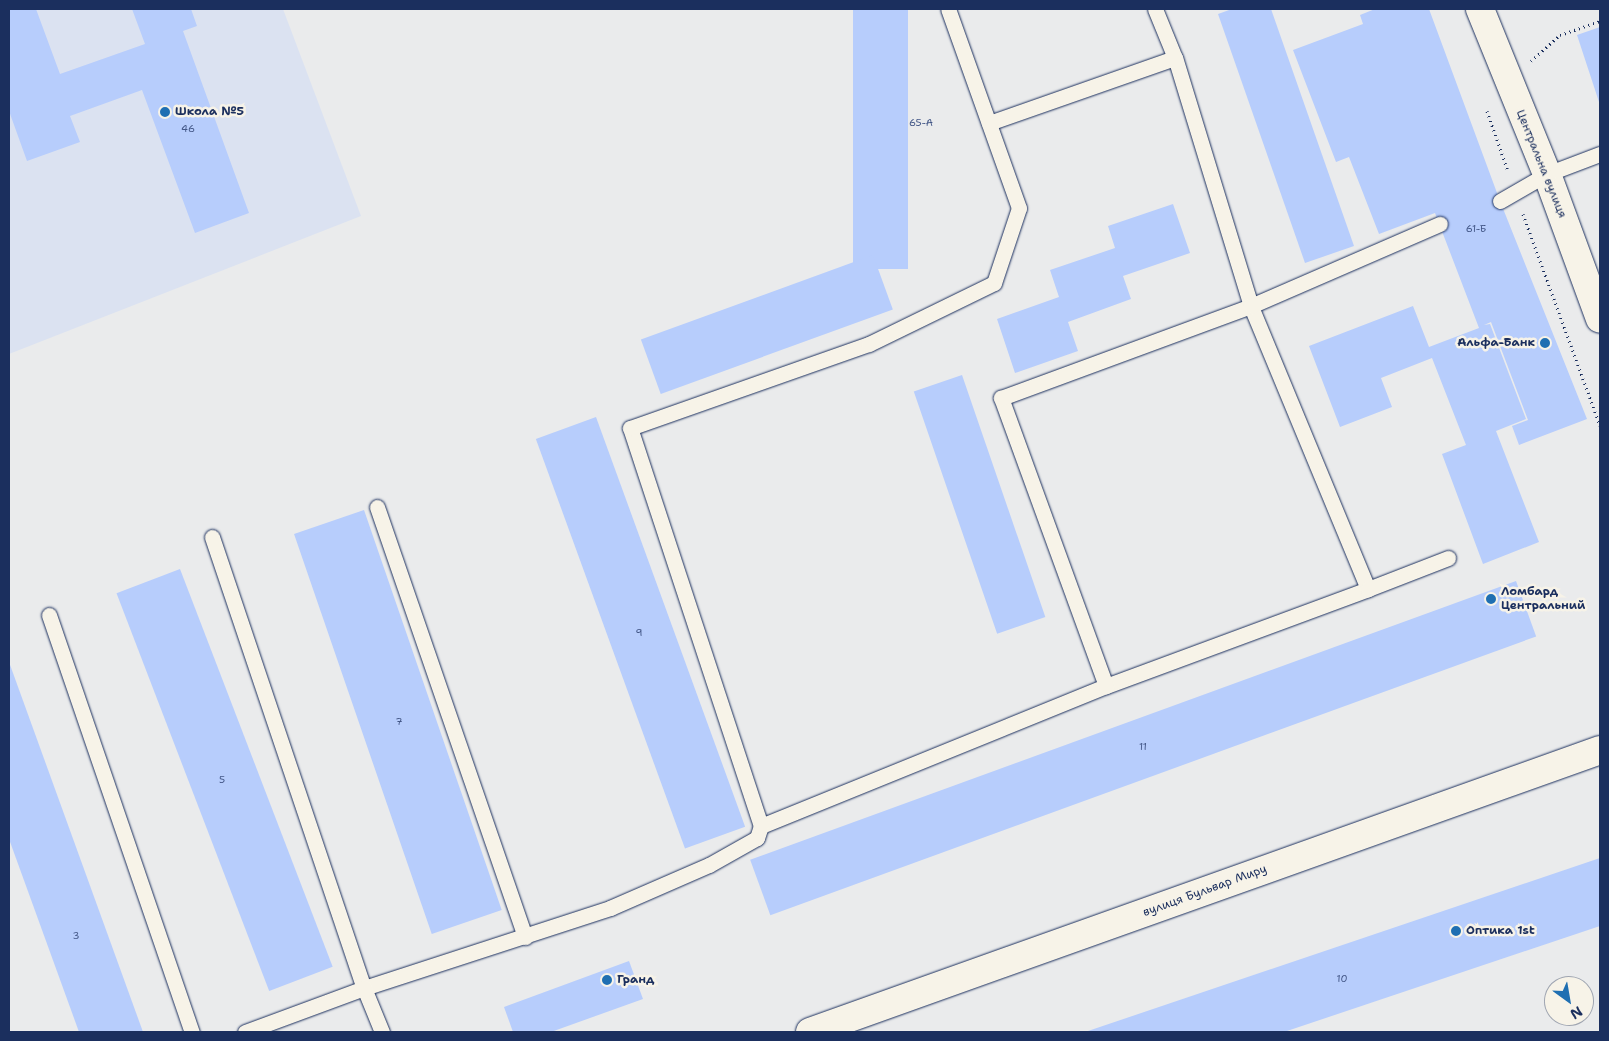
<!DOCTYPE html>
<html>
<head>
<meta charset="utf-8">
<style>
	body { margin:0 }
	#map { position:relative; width:1609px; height:1041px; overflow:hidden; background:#eaebec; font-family:"Shantell Sans",sans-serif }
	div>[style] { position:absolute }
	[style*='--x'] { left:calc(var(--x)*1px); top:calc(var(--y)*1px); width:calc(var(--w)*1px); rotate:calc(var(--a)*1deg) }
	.built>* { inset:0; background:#dbe2f1 }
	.building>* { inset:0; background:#b7cdfc; transform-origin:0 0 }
	.path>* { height:3px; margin-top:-1.5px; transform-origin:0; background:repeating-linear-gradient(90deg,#1b2f5e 0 1px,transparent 0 5px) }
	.roads { filter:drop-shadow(0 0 1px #1b2f5e) drop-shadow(0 0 1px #1b2f5e) }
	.service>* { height:15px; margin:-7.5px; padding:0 7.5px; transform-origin:7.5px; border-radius:7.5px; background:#f7f3e8 }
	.tertiary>* { height:28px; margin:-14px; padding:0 14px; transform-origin:14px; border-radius:14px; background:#f7f3e8 }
	.secondary>* { height:28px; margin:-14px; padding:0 14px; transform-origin:14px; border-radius:14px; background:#f7f3e8 }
	.dots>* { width:14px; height:14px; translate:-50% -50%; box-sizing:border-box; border:2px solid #f7f3e8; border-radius:50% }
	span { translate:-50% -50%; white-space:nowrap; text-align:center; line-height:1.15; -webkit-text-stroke:5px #f7f3e8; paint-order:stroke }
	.number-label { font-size:10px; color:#425686 }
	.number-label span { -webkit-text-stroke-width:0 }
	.poi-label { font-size:12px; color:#1b2f5e; font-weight:700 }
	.left { translate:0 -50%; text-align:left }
	.right { translate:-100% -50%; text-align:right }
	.street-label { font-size:12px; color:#1b2f5e }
	.frame { position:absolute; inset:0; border:10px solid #1b2f5e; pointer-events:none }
	.north { position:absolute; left:1544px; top:976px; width:50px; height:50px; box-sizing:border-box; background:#f7f3e8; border:1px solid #9fa5b1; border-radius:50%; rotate:148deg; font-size:14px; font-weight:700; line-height:20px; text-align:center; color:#1b2f5e }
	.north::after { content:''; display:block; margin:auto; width:18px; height:22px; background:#1f6fb2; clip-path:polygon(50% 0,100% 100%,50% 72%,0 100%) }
</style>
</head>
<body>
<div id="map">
	<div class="built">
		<i style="clip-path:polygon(9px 9px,283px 9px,361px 216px,9px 354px)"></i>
	</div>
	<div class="building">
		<i style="clip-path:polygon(9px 9px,36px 9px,60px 74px,145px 44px,132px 9px,191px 9px,197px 26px,183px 31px,249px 213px,195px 233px,142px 90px,70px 116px,80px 142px,27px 161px,9px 111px)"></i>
		<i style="left:853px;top:9px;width:55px;height:260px"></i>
		<i style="clip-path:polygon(1232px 9px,1271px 9px,1354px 246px,1305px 263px,1218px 14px)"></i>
		<i style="clip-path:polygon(1375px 9px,1429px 9px,1500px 201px,1587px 419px,1519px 445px,1512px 426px,1528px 420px,1491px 322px,1484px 325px,1490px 324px,1526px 419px,1496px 431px,1539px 542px,1483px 564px,1442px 454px,1466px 445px,1432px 358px,1381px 378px,1392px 407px,1340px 427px,1309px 346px,1413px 306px,1429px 347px,1479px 328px,1435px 213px,1379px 234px,1349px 157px,1336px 162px,1293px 50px,1363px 24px,1360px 15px)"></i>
		<i style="clip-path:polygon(1600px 27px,1600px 105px,1577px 35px)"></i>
		<i style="clip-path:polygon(1173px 204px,1190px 253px,1123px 276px,1131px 299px,1068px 322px,1078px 351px,1015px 373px,997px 319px,1059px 297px,1050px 270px,1115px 248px,1108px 226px)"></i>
		<i style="left:873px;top:255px;width:58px;height:247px;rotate:70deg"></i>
		<i style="left:962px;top:375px;width:256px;height:51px;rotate:71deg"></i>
		<i style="left:596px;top:417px;width:436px;height:64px;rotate:70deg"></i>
		<i style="left:364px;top:510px;width:423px;height:74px;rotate:71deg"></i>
		<i style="left:180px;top:569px;width:426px;height:68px;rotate:69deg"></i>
		<i style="left:1516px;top:581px;width:59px;height:815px;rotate:70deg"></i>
		<i style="clip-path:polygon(9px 662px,143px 1032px,79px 1032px,9px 839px)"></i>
		<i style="clip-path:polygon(1600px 858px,1600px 926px,1284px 1032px,1085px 1032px)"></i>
		<i style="clip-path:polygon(629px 961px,643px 999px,551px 1032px,513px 1032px,504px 1007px)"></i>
	</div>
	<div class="path">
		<i style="--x:1531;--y:61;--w:39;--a:-42"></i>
		<i style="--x:1560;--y:35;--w:42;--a:-19.3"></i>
		<i style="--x:1487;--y:111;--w:64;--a:70.7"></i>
		<i style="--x:1523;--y:214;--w:225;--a:70"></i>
	</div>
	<div class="roads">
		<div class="service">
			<i style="--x:989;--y:123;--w:197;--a:-19.3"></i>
			<i style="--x:1500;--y:201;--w:54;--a:-29.9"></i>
			<i style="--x:1547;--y:174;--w:57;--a:-20.7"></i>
			<i style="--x:377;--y:507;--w:455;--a:71"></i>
			<i style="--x:212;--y:537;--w:476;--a:71.4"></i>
			<i style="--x:364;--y:988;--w:259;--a:-18"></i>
			<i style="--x:610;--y:908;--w:108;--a:-23.5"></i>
			<i style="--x:709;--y:865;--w:55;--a:-29.4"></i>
			<i style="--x:757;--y:838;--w:13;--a:-72"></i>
			<i style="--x:761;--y:826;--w:372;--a:-22.1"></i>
			<i style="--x:1106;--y:686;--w:279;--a:-20.3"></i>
			<i style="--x:1368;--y:589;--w:306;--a:-112.5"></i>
			<i style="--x:1251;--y:306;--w:259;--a:-107"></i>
			<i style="--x:1175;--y:58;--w:53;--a:-112.2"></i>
			<i style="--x:1368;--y:589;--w:86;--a:-21.2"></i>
			<i style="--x:49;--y:615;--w:441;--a:71.1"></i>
			<i style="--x:1106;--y:686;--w:307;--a:-110"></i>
			<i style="--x:1001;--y:398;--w:266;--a:-20.2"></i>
			<i style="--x:1251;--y:306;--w:206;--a:-23.5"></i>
			<i style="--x:761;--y:826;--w:419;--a:-108.2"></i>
			<i style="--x:630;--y:428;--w:253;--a:-19.4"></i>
			<i style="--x:869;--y:344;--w:139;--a:-26"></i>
			<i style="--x:994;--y:283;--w:79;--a:-71.6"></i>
			<i style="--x:1019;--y:208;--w:211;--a:-109.6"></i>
			<i style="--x:245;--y:1032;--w:127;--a:-20.3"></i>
			<i style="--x:364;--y:988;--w:48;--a:67.8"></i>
		</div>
		<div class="tertiary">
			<i style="--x:810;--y:1032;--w:839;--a:-19.64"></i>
		</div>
		<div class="secondary">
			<i style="--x:1480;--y:9;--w:178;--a:67.9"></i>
			<i style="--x:1547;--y:174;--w:154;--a:69.9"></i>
		</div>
	</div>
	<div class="dots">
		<i style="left:165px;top:112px;background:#1f6fb2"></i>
		<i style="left:1545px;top:343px;background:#1f6fb2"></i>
		<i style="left:1491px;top:599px;background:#1f6fb2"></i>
		<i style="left:1456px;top:931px;background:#1f6fb2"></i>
		<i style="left:607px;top:980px;background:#1f6fb2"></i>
	</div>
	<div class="number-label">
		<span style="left:921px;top:123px">65-А</span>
		<span style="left:188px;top:129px">46</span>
		<span style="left:1476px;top:229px">61-Б</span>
		<span style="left:639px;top:633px">9</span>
		<span style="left:399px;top:722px">7</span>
		<span style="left:1143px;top:747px">11</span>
		<span style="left:222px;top:780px">5</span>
		<span style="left:76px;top:936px">3</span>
		<span style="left:1342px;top:979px">10</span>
	</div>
	<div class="poi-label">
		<span class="left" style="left:175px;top:112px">Школа №5</span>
		<span class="right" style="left:1535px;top:343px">Альфа-Банк</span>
		<span class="left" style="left:1501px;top:599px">Ломбард<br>Центральний</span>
		<span class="left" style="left:1466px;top:931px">Оптика 1st</span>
		<span class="left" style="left:617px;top:980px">Гранд</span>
	</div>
	<div class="street-label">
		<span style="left:1541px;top:164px;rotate:68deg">Центральна вулиця</span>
		<span style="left:1205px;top:891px;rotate:-20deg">вулиця Бульвар Миру</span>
	</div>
	<div class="frame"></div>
	<div class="north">N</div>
</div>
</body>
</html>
